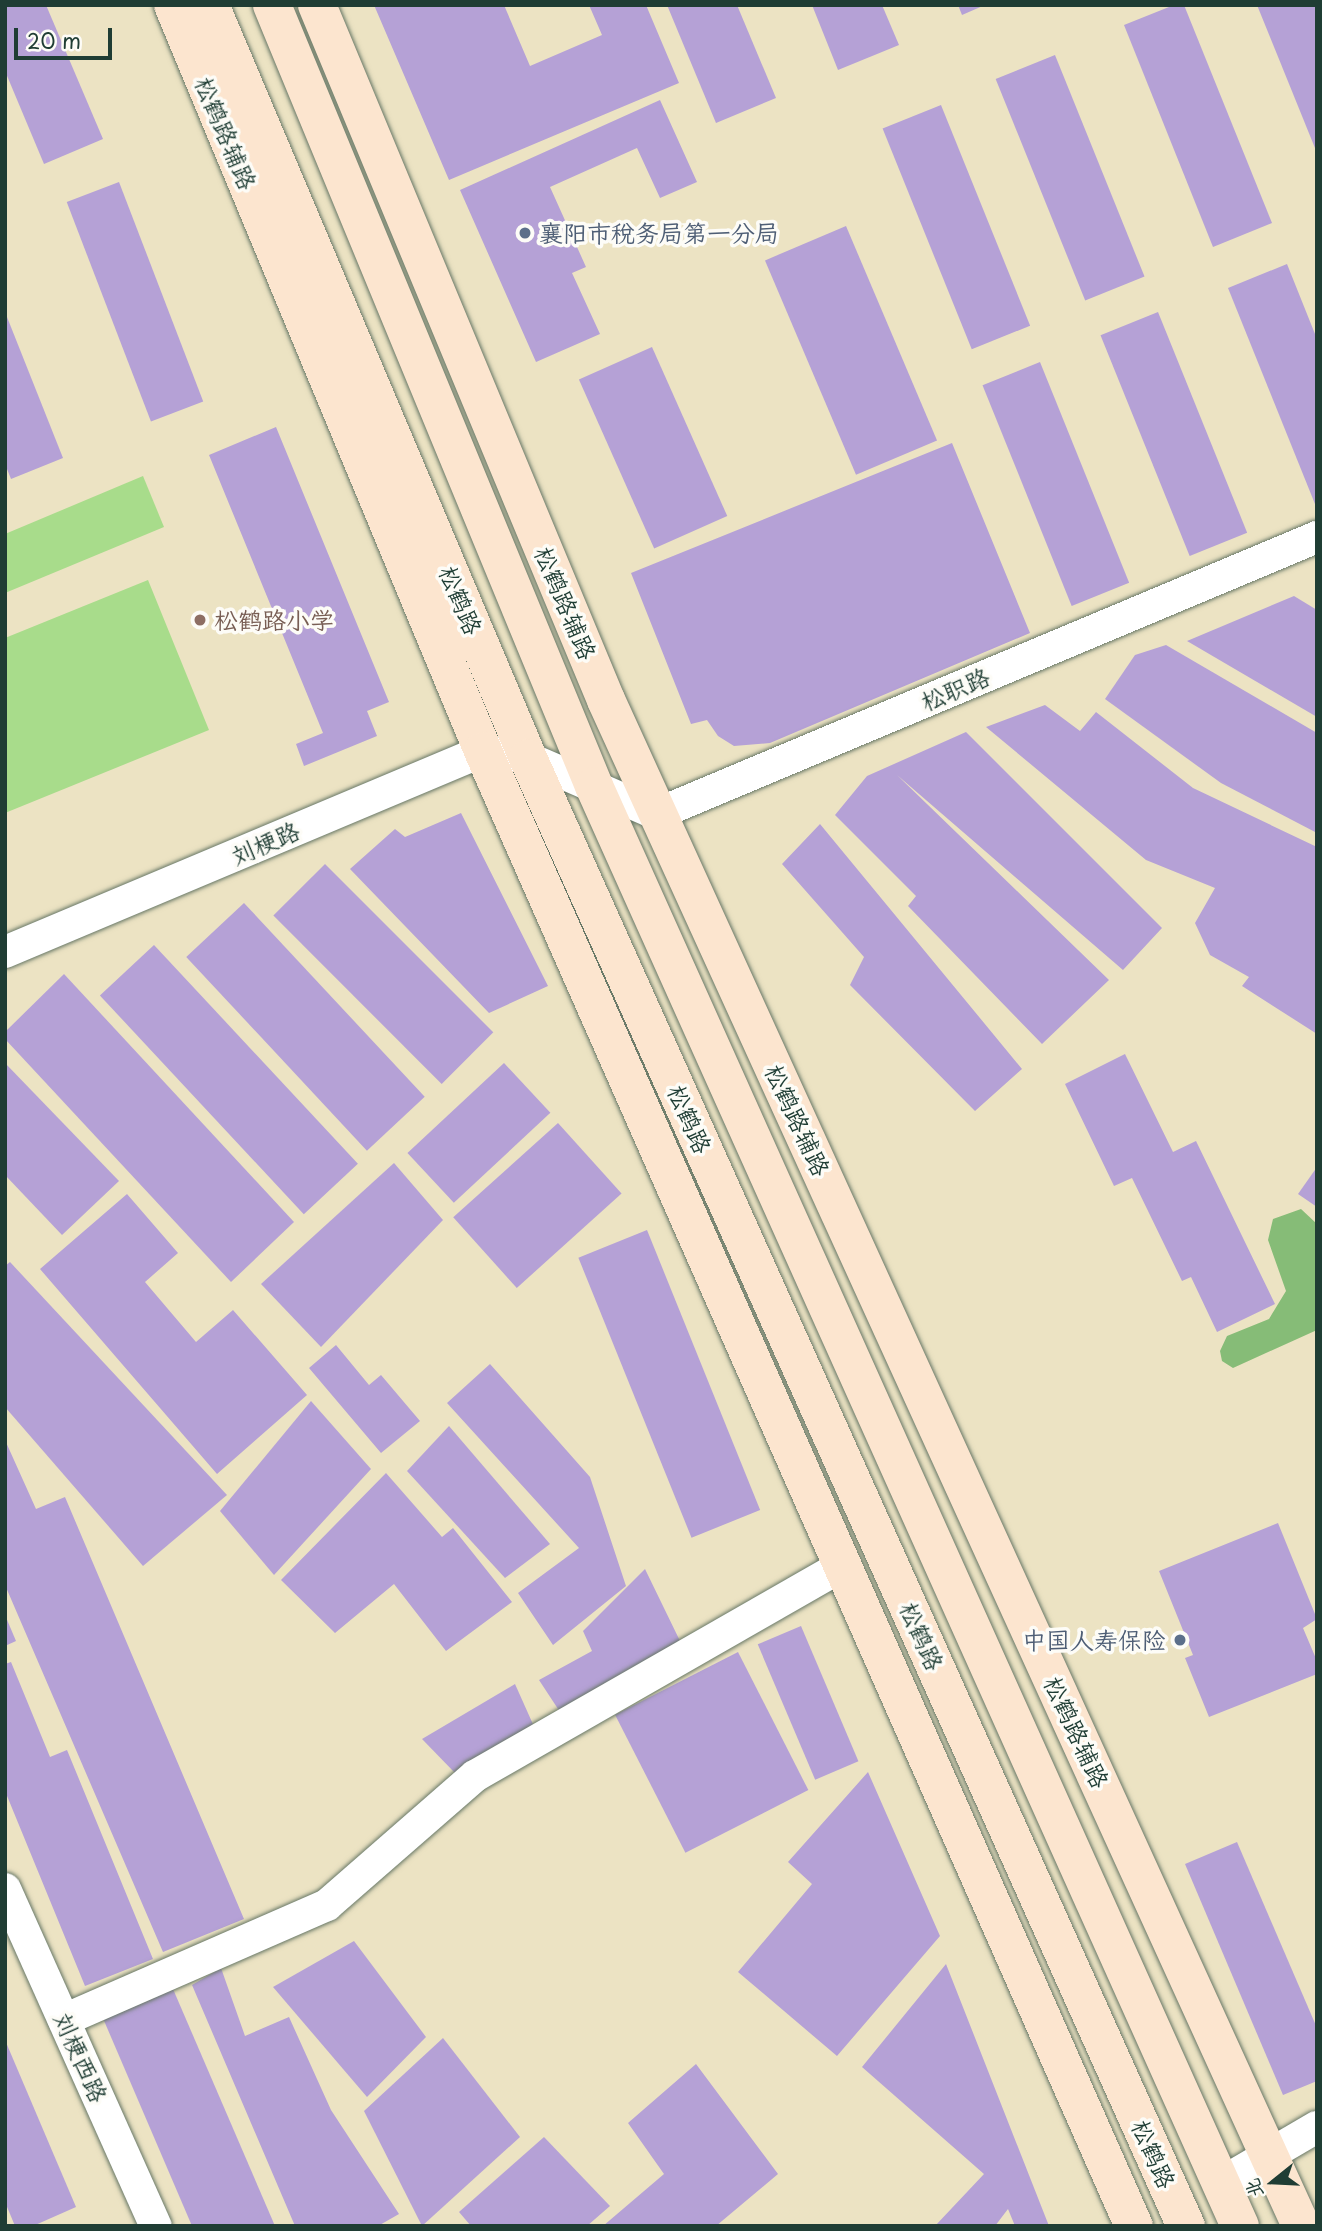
<!DOCTYPE html>
<html>
<head>
<meta charset="utf-8">
<style>
	body { margin:0 }
	#map { position:relative; width:1322px; height:2231px; overflow:hidden; background:#ece3c3; font-family:"Playpen Sans","LXGW WenKai TC",sans-serif }
	div>[style] { position:absolute }
	[style*='--x'] { left:calc(var(--x)*1px); top:calc(var(--y)*1px); width:calc(var(--w)*1px); rotate:calc(var(--a)*1deg) }
	.green>* { inset:0; background:#a8dc8b }
	.forest>* { inset:0; background:#86bc77 }
	.building>* { inset:0; background:#b5a1d6; transform-origin:0 0 }
	.roads { filter:drop-shadow(0 0 2px #677766) drop-shadow(0 0 2px #677766) }
	.street>* { height:32px; margin:-16px; padding:0 16px; transform-origin:16px; border-radius:16px; background:#fff }
	.secondary>* { height:38px; margin:-19px; padding:0 19px; transform-origin:19px; border-radius:19px; background:#fce5cf }
	.dots>* { width:19px; height:19px; translate:-50% -50%; box-sizing:border-box; border:4px solid #fdfcf7; border-radius:50% }
	span { translate:-50% -50%; white-space:nowrap; text-align:center; line-height:1.15; -webkit-text-stroke:7px #fdfcf7; paint-order:stroke }
	.street-label { font-size:24px; color:#1f3d34 }
	.service-label { font-size:24px; color:#4e5e75 }
	.left { translate:0 -50%; text-align:left }
	.right { translate:-100% -50%; text-align:right }
	.education-label { font-size:24px; color:#785e54 }
	.frame { position:absolute; inset:0; border:7px solid #1f3d34; pointer-events:none }
	.north { position:absolute; left:1238px; top:2147px; width:70px; height:70px; -webkit-text-stroke:5px #fdfcf7; paint-order:stroke; rotate:252deg; font-size:19px; font-weight:700; line-height:28px; text-align:center; color:#1f3d34 }
	.north::after { content:''; display:block; margin:auto; width:24px; height:32px; background:#1f3d34; clip-path:polygon(50% 0,100% 100%,50% 72%,0 100%) }
	.scale { position:absolute; left:14px; top:28px; width:98px; height:32px; box-sizing:border-box; border:4px solid #1f3d34; border-top:0; padding-left:9px; font-size:21px; line-height:24px; white-space:nowrap; color:#1f3d34; -webkit-text-stroke:5px #fdfcf7; paint-order:stroke }
</style>
</head>
<body>
<div id="map">
	<div class="green">
		<i style="clip-path:polygon(143px 476px,164px 527px,5px 593px,5px 534px)"></i>
		<i style="clip-path:polygon(148px 580px,209px 730px,5px 813px,5px 638px)"></i>
	</div>
	<div class="forest">
		<i style="clip-path:polygon(1301px 1209px,1317px 1224px,1317px 1330px,1233px 1368px,1222px 1361px,1220px 1351px,1227px 1336px,1269px 1319px,1286px 1291px,1268px 1240px,1273px 1219px)"></i>
	</div>
	<div class="building">
		<i style="clip-path:polygon(5px 5px,46px 5px,103px 139px,44px 164px,5px 71px)"></i>
		<i style="clip-path:polygon(374px 5px,504px 5px,530px 66px,602px 35px,589px 5px,646px 5px,679px 83px,449px 180px)"></i>
		<i style="clip-path:polygon(667px 5px,737px 5px,776px 98px,716px 123px)"></i>
		<i style="clip-path:polygon(812px 5px,882px 5px,899px 45px,838px 70px)"></i>
		<i style="clip-path:polygon(958px 5px,985px 5px,962px 15px)"></i>
		<i style="clip-path:polygon(1174px 5px,1184px 5px,1272px 223px,1213px 247px,1124px 25px)"></i>
		<i style="clip-path:polygon(1257px 5px,1317px 5px,1317px 153px)"></i>
		<i style="left:1055px;top:55px;width:239px;height:64px;rotate:68deg"></i>
		<i style="clip-path:polygon(660px 100px,697px 182px,660px 198px,637px 148px,550px 187px,586px 267px,572px 273px,600px 334px,536px 362px,460px 190px)"></i>
		<i style="left:941px;top:105px;width:238px;height:63px;rotate:68deg"></i>
		<i style="left:119px;top:182px;width:235px;height:56px;rotate:69deg"></i>
		<i style="left:846px;top:226px;width:233px;height:88px;rotate:67deg"></i>
		<i style="clip-path:polygon(1287px 264px,1317px 339px,1317px 509px,1228px 288px)"></i>
		<i style="clip-path:polygon(5px 312px,63px 458px,11px 479px,5px 464px)"></i>
		<i style="left:1158px;top:312px;width:238px;height:62px;rotate:68deg"></i>
		<i style="left:652px;top:347px;width:185px;height:80px;rotate:66deg"></i>
		<i style="left:1040px;top:362px;width:238px;height:62px;rotate:68deg"></i>
		<i style="clip-path:polygon(276px 427px,389px 702px,367px 711px,377px 736px,304px 766px,296px 744px,323px 733px,209px 455px)"></i>
		<i style="clip-path:polygon(952px 443px,1030px 633px,770px 743px,734px 746px,718px 736px,707px 720px,691px 724px,631px 573px)"></i>
		<i style="clip-path:polygon(1294px 596px,1317px 610px,1317px 717px,1187px 641px)"></i>
		<i style="clip-path:polygon(1166px 645px,1317px 733px,1317px 833px,1221px 783px,1105px 699px,1135px 655px)"></i>
		<i style="clip-path:polygon(1045px 705px,1080px 731px,1096px 712px,1193px 788px,1317px 847px,1317px 1034px,1242px 986px,1249px 977px,1210px 955px,1195px 923px,1215px 888px,1146px 860px,986px 727px)"></i>
		<i style="clip-path:polygon(966px 732px,1162px 928px,1123px 970px,897px 775px,1109px 980px,1042px 1044px,908px 906px,916px 896px,835px 815px,867px 776px)"></i>
		<i style="clip-path:polygon(461px 813px,548px 986px,489px 1013px,350px 869px,395px 829px,405px 837px)"></i>
		<i style="clip-path:polygon(820px 824px,1022px 1069px,975px 1111px,850px 985px,864px 957px,782px 864px)"></i>
		<i style="left:325px;top:864px;width:238px;height:73px;rotate:45deg"></i>
		<i style="left:244px;top:903px;width:265px;height:79px;rotate:47deg"></i>
		<i style="left:154px;top:945px;width:299px;height:74px;rotate:47deg"></i>
		<i style="clip-path:polygon(64px 974px,294px 1222px,231px 1282px,5px 1039px,5px 1032px)"></i>
		<i style="clip-path:polygon(1125px 1054px,1173px 1152px,1196px 1141px,1275px 1304px,1217px 1332px,1191px 1277px,1182px 1281px,1132px 1178px,1114px 1186px,1065px 1084px)"></i>
		<i style="clip-path:polygon(5px 1063px,119px 1181px,62px 1235px,5px 1175px)"></i>
		<i style="left:504px;top:1063px;width:68px;height:132px;rotate:47deg"></i>
		<i style="left:558px;top:1123px;width:95px;height:141px;rotate:48deg"></i>
		<i style="clip-path:polygon(394px 1163px,443px 1220px,321px 1347px,261px 1284px)"></i>
		<i style="clip-path:polygon(1317px 1167px,1317px 1207px,1298px 1194px)"></i>
		<i style="clip-path:polygon(127px 1194px,178px 1253px,145px 1282px,196px 1342px,233px 1310px,307px 1395px,217px 1474px,40px 1269px)"></i>
		<i style="left:647px;top:1230px;width:302px;height:74px;rotate:68deg"></i>
		<i style="clip-path:polygon(10px 1262px,227px 1495px,143px 1566px,5px 1407px,5px 1266px)"></i>
		<i style="clip-path:polygon(336px 1345px,369px 1385px,381px 1375px,420px 1421px,381px 1453px,309px 1368px)"></i>
		<i style="clip-path:polygon(490px 1364px,590px 1477px,626px 1586px,553px 1645px,518px 1593px,579px 1548px,447px 1403px)"></i>
		<i style="clip-path:polygon(311px 1401px,371px 1469px,274px 1575px,220px 1511px)"></i>
		<i style="clip-path:polygon(449px 1426px,550px 1544px,505px 1578px,407px 1471px)"></i>
		<i style="clip-path:polygon(5px 1440px,36px 1509px,65px 1497px,244px 1919px,163px 1952px,5px 1585px)"></i>
		<i style="clip-path:polygon(386px 1473px,442px 1537px,453px 1528px,512px 1602px,446px 1651px,394px 1584px,335px 1633px,281px 1580px)"></i>
		<i style="clip-path:polygon(1278px 1523px,1317px 1619px,1303px 1628px,1317px 1661px,1317px 1674px,1209px 1717px,1185px 1658px,1193px 1655px,1159px 1571px)"></i>
		<i style="clip-path:polygon(645px 1569px,680px 1641px,560px 1712px,539px 1680px,592px 1651px,583px 1631px)"></i>
		<i style="clip-path:polygon(5px 1615px,16px 1641px,5px 1646px)"></i>
		<i style="left:801px;top:1626px;width:147px;height:47px;rotate:67deg"></i>
		<i style="left:738px;top:1652px;width:155px;height:138px;rotate:63deg"></i>
		<i style="clip-path:polygon(11px 1662px,50px 1757px,67px 1750px,153px 1959px,85px 1986px,5px 1791px,5px 1664px)"></i>
		<i style="clip-path:polygon(515px 1684px,536px 1731px,456px 1774px,422px 1739px)"></i>
		<i style="clip-path:polygon(868px 1772px,940px 1936px,837px 2056px,738px 1972px,812px 1884px,788px 1862px)"></i>
		<i style="clip-path:polygon(1237px 1842px,1317px 2028px,1317px 2081px,1283px 2095px,1185px 1864px)"></i>
		<i style="clip-path:polygon(354px 1941px,426px 2037px,367px 2097px,273px 1987px)"></i>
		<i style="clip-path:polygon(946px 1964px,1049px 2226px,1015px 2226px,1008px 2209px,995px 2226px,935px 2226px,984px 2174px,862px 2067px)"></i>
		<i style="clip-path:polygon(221px 1968px,245px 2036px,289px 2017px,331px 2110px,399px 2214px,378px 2226px,295px 2226px,192px 1985px)"></i>
		<i style="clip-path:polygon(173px 1989px,275px 2226px,192px 2226px,102px 2016px)"></i>
		<i style="clip-path:polygon(443px 2038px,520px 2137px,422px 2226px,364px 2111px)"></i>
		<i style="clip-path:polygon(5px 2040px,76px 2207px,33px 2226px,15px 2226px,5px 2202px)"></i>
		<i style="clip-path:polygon(696px 2064px,778px 2174px,716px 2226px,603px 2226px,664px 2174px,628px 2123px)"></i>
		<i style="clip-path:polygon(544px 2137px,610px 2206px,587px 2226px,471px 2226px,459px 2212px)"></i>
	</div>
	<div class="roads">
		<div class="street">
			<i style="--x:5;--y:952;--w:519;--a:-22.81"></i>
			<i style="--x:483;--y:751;--w:46;--a:8.8"></i>
			<i style="--x:528;--y:758;--w:141;--a:23.5"></i>
			<i style="--x:657;--y:814;--w:716;--a:-22.77"></i>
			<i style="--x:5;--y:1889;--w:369;--a:65.9"></i>
			<i style="--x:64;--y:2020;--w:287;--a:-23.6"></i>
			<i style="--x:327;--y:1905;--w:196;--a:-41.1"></i>
			<i style="--x:475;--y:1776;--w:424;--a:-29.8"></i>
			<i style="--x:1221;--y:2183;--w:111;--a:-30.3"></i>
		</div>
		<div class="secondary">
			<i style="--x:173;--y:5;--w:808;--a:67.43"></i>
			<i style="--x:483;--y:751;--w:1612;--a:66.19"></i>
			<i style="--x:210;--y:5;--w:817;--a:67.11"></i>
			<i style="--x:528;--y:758;--w:1609;--a:65.86"></i>
			<i style="--x:272;--y:5;--w:845;--a:67.59"></i>
			<i style="--x:594;--y:786;--w:1578;--a:65.84"></i>
			<i style="--x:317;--y:5;--w:753;--a:67.42"></i>
			<i style="--x:606;--y:700;--w:1677;--a:65.51"></i>
		</div>
	</div>
	<div class="dots">
		<i style="left:525px;top:233px;background:#5c6f8a"></i>
		<i style="left:200px;top:620px;background:#8d6e63"></i>
		<i style="left:1180px;top:1640px;background:#5c6f8a"></i>
	</div>
	<div class="street-label">
		<span style="left:226px;top:133px;rotate:67deg">松鹤路辅路</span>
		<span style="left:461px;top:600px;rotate:67deg">松鹤路</span>
		<span style="left:566px;top:603px;rotate:67deg">松鹤路辅路</span>
		<span style="left:955px;top:689px;rotate:-23deg">松职路</span>
		<span style="left:265px;top:843px;rotate:-23deg">刘梗路</span>
		<span style="left:690px;top:1119px;rotate:66deg">松鹤路</span>
		<span style="left:798px;top:1120px;rotate:65deg">松鹤路辅路</span>
		<span style="left:922px;top:1636px;rotate:66deg">松鹤路</span>
		<span style="left:1077px;top:1732px;rotate:65deg">松鹤路辅路</span>
		<span style="left:81px;top:2057px;rotate:66deg">刘梗西路</span>
		<span style="left:1154px;top:2154px;rotate:66deg">松鹤路</span>
	</div>
	<div class="service-label">
		<span class="left" style="left:539px;top:233px">襄阳市税务局第一分局</span>
		<span class="right" style="left:1166px;top:1640px">中国人寿保险</span>
	</div>
	<div class="education-label">
		<span class="left" style="left:214px;top:620px">松鹤路小学</span>
	</div>
	<div class="frame"></div>
	<div class="north">北</div>
	<div class="scale">20 m</div>
</div>
</body>
</html>
